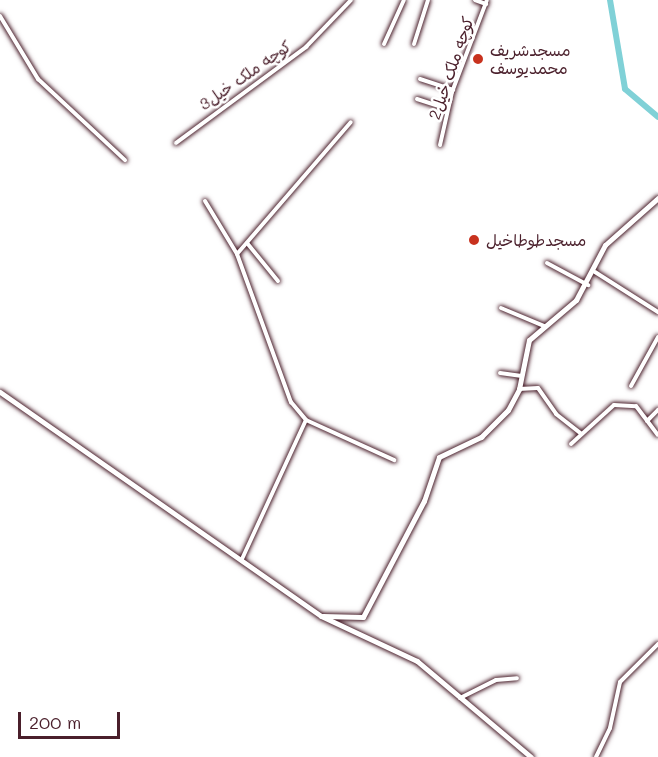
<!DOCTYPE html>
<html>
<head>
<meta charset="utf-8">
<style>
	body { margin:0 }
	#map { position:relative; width:658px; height:757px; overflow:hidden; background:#fff; font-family:Mali,"Playpen Sans Arabic",sans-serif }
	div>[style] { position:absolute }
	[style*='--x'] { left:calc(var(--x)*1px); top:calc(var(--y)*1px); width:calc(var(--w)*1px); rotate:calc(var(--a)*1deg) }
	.river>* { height:6px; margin:-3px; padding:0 3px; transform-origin:3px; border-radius:3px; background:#80d1d7 }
	.roads { filter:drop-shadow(0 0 2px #4a1f2b) drop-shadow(0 0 2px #4a1f2b) }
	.street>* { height:4px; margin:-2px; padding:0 2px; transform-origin:2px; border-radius:2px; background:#fff }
	.secondary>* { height:5px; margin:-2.5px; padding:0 2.5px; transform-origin:2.5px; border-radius:2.5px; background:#fff }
	.dots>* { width:16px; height:16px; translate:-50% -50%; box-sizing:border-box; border:3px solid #fff; border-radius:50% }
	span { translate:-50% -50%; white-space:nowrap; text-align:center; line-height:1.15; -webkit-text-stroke:5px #fff; paint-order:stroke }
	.poi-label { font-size:16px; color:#4a1f2b }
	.left { translate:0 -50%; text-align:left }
	.street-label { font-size:16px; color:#4a1f2b }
	.scale { position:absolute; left:18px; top:712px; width:102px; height:27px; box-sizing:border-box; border:3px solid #4a1f2b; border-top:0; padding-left:8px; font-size:18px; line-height:21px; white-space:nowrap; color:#4a1f2b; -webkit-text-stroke:4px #fff; paint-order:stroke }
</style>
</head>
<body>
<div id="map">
	<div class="river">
		<i style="--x:610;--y:0;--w:90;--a:80.4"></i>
		<i style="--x:625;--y:89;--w:43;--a:40.3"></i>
	</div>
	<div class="roads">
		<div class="street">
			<i style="--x:475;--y:0;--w:12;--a:20"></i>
			<i style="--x:0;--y:16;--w:74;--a:58.9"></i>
			<i style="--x:38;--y:79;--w:119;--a:43"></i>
			<i style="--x:384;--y:44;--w:48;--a:-65.6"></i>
			<i style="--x:414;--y:44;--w:46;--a:-72.3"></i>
			<i style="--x:420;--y:79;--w:35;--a:18"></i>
			<i style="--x:417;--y:99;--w:32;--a:18"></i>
			<i style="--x:176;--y:143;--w:162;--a:-36.4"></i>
			<i style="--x:306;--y:47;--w:65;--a:-46.2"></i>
			<i style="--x:440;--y:145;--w:54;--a:-77.2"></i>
			<i style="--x:452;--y:92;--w:98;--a:-69.2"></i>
			<i style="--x:205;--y:201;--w:62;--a:58.9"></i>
			<i style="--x:237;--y:254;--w:158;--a:70"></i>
			<i style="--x:291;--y:402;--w:23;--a:50"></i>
			<i style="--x:306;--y:420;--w:97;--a:24.4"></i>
			<i style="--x:247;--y:243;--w:49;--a:50.8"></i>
			<i style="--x:237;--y:254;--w:174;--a:-49.2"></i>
			<i style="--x:547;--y:263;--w:47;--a:28.2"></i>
			<i style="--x:595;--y:272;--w:75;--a:32.4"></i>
			<i style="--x:501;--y:308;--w:47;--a:22.7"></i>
			<i style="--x:500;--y:373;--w:22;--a:8"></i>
			<i style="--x:631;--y:386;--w:56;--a:-61.1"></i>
			<i style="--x:519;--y:389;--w:19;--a:-3"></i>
			<i style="--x:538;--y:388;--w:32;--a:55"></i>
			<i style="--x:556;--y:414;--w:31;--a:38"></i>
			<i style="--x:647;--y:421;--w:16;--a:-45"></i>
			<i style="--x:571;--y:444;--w:58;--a:-42.2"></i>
			<i style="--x:614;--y:405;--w:22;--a:3"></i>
			<i style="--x:636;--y:406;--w:36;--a:53"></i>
			<i style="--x:242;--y:559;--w:153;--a:-65.3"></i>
			<i style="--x:460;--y:698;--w:40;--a:-26.6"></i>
			<i style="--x:496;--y:680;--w:21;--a:-5"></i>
			<i style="--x:596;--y:757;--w:32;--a:-64"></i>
			<i style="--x:610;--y:728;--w:47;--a:-77.7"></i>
			<i style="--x:620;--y:682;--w:54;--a:-45"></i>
		</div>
		<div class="secondary">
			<i style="--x:0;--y:392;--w:391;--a:34.9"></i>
			<i style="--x:321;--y:616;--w:106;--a:25.1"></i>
			<i style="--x:417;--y:661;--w:149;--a:40.1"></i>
			<i style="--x:323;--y:616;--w:40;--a:1.4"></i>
			<i style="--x:363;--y:617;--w:131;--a:-62.3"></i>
			<i style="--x:424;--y:501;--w:46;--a:-71.2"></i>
			<i style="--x:439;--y:457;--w:47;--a:-25.5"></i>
			<i style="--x:481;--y:437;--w:38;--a:-45"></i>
			<i style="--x:508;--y:410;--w:24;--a:-62"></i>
			<i style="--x:519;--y:389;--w:50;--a:-78.5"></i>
			<i style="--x:529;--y:340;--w:62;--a:-40.4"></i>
			<i style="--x:576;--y:300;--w:62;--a:-62.2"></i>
			<i style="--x:605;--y:245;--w:71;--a:-41.6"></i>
		</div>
	</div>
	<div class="dots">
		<i style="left:478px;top:59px;background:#c8321e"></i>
		<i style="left:474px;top:240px;background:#c8321e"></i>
	</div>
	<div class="poi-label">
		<span class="left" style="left:490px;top:59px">مسجدشریف<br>محمدیوسف</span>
		<span class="left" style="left:486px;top:240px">مسجدطوطاخیل</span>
	</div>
	<div class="street-label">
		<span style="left:451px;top:68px;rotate:-71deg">کوچه ملک خیل2</span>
		<span style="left:245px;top:75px;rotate:-35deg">کوچه ملک خیل3</span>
	</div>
	<div class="scale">200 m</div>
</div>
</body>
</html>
